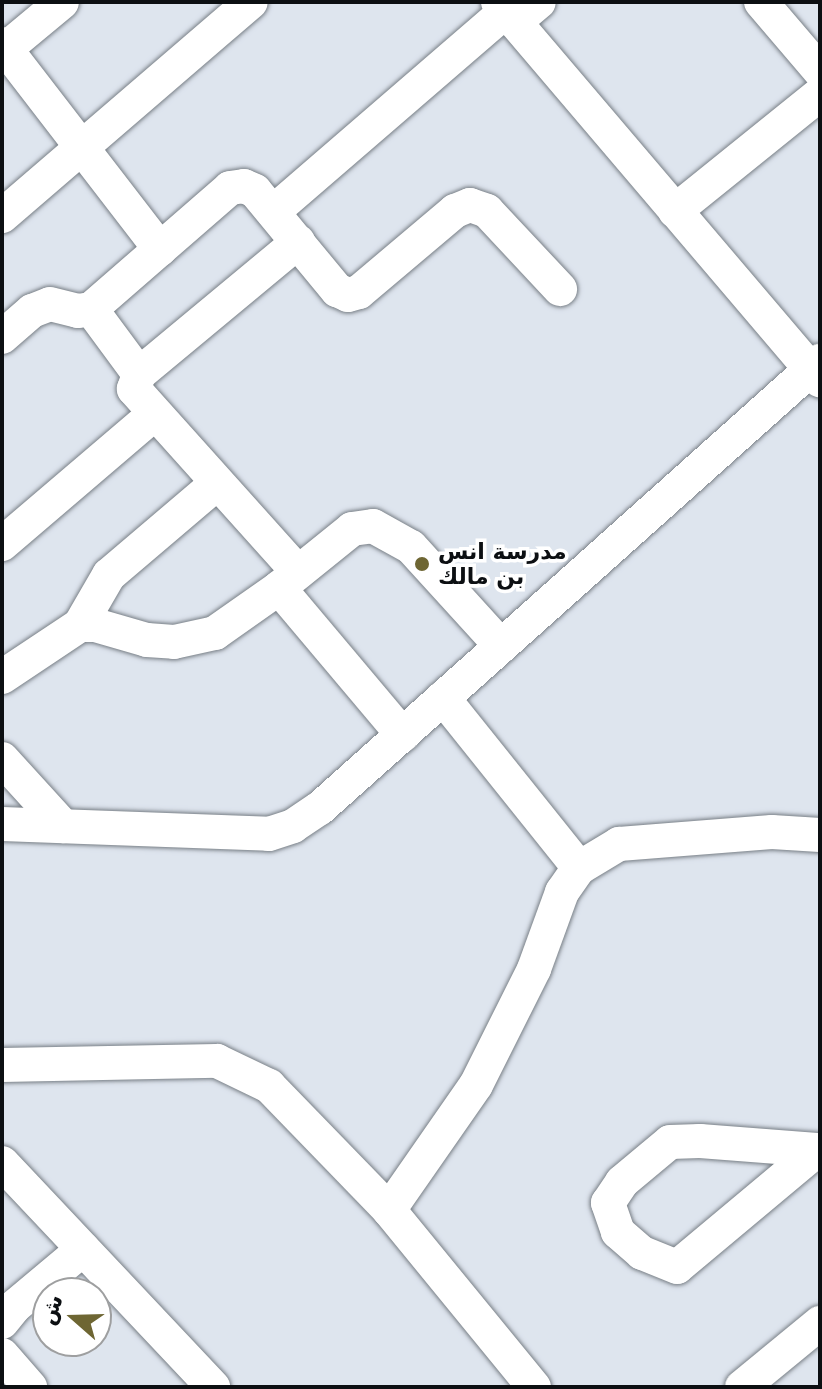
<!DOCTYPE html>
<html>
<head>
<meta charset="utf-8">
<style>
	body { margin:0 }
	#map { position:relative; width:822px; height:1389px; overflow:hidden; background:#dee5ee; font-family:"DejaVu Sans","Noto Naskh Arabic",sans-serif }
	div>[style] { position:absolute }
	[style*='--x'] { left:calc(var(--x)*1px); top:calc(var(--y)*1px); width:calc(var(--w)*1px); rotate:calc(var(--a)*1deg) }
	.roads { filter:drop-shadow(0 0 2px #787f86) drop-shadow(0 0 2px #787f86) }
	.minor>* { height:34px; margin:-17px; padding:0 17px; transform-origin:17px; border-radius:17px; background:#fff }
	.dots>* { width:22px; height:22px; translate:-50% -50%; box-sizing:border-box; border:4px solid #fff; border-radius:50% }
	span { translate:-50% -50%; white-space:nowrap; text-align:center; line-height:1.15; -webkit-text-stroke:7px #fff; paint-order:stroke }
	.poi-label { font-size:22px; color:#0c0f12; font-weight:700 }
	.left { translate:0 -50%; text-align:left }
	.frame { position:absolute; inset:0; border:4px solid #0c0f12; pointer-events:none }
	.north { position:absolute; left:32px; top:1277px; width:80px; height:80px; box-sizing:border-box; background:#fff; border:2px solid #9e9fa0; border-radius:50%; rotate:290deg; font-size:22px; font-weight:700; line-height:32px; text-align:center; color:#0c0f12 }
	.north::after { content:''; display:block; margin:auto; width:28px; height:36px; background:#6e6633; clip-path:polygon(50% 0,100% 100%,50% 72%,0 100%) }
</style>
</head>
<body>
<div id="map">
	<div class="roads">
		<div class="minor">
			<i style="--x:498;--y:2;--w:497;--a:49.6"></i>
			<i style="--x:761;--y:2;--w:91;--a:49.5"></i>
			<i style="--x:515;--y:22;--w:31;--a:-40"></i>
			<i style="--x:2;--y:44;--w:259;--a:52.4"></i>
			<i style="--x:2;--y:52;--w:78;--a:-39.8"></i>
			<i style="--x:675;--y:211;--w:186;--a:-38.9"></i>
			<i style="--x:273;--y:212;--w:308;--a:-40.8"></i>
			<i style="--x:2;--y:216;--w:328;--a:-40.7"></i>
			<i style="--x:91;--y:309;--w:81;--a:53.6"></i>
			<i style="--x:2;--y:337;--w:40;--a:-41"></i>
			<i style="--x:32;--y:311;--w:19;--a:-21"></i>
			<i style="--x:50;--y:304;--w:29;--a:14"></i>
			<i style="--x:78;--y:311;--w:13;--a:-9"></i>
			<i style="--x:91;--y:309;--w:184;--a:-41"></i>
			<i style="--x:230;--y:188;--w:14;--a:-8"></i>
			<i style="--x:244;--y:186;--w:12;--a:24"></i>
			<i style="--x:255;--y:191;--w:129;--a:50.4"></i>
			<i style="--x:337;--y:290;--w:12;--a:24"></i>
			<i style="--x:348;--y:295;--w:11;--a:-15"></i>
			<i style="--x:359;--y:292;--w:126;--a:-40.2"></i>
			<i style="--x:455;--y:211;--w:16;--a:-22"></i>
			<i style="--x:470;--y:205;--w:18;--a:19"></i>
			<i style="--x:487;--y:211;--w:107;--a:46.9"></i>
			<i style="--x:2;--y:544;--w:200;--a:-40.5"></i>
			<i style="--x:298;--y:572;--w:246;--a:-131.9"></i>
			<i style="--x:134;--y:389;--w:16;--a:-72"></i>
			<i style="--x:139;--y:374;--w:207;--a:-39.7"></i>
			<i style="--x:279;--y:588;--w:192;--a:49.9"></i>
			<i style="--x:80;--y:625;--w:58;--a:-59.9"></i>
			<i style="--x:109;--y:575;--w:142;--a:-40.4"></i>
			<i style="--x:2;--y:677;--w:94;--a:-33.7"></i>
			<i style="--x:80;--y:625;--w:15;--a:0"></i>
			<i style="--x:95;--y:625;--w:54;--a:16.1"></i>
			<i style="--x:147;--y:640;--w:27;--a:4"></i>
			<i style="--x:174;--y:642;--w:42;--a:-12.4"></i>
			<i style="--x:215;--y:633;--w:78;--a:-35.1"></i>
			<i style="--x:279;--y:588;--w:94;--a:-38.9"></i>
			<i style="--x:352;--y:529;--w:21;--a:-8"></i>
			<i style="--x:373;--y:526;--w:43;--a:28.9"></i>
			<i style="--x:411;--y:547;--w:134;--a:47.7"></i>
			<i style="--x:443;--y:698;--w:218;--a:51.3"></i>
			<i style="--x:2;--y:759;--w:91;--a:47.7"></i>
			<i style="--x:2;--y:824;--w:267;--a:2.1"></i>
			<i style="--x:269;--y:834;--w:25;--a:-18"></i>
			<i style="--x:293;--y:826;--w:32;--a:-34"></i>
			<i style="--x:320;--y:808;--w:671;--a:-41.8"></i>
			<i style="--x:2;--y:1065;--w:215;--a:-1.1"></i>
			<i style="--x:217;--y:1061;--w:58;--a:25.7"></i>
			<i style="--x:269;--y:1086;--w:173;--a:45.9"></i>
			<i style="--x:389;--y:1210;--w:229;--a:50.7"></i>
			<i style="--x:817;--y:1150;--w:182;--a:140.1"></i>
			<i style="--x:677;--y:1267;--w:38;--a:-158"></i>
			<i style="--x:642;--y:1253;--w:32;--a:-139"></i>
			<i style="--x:618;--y:1232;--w:31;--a:-109"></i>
			<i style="--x:608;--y:1203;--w:25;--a:-56"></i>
			<i style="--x:622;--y:1182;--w:62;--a:-39.8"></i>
			<i style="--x:670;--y:1142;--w:30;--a:-2"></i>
			<i style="--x:700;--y:1141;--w:117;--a:4.4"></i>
			<i style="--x:817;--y:1150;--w:3;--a:0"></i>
			<i style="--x:2;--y:1163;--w:308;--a:46.7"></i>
			<i style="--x:389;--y:1210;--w:152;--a:-55.2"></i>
			<i style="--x:476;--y:1085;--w:130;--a:-63.4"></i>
			<i style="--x:534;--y:969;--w:82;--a:-70"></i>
			<i style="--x:562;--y:892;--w:29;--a:-55"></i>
			<i style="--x:579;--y:868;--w:47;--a:-31"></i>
			<i style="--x:619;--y:844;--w:153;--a:-4.5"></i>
			<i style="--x:772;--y:832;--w:48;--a:3.6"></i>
			<i style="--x:2;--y:1322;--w:19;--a:-51"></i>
			<i style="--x:14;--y:1307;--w:90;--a:-40"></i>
			<i style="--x:2;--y:1355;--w:43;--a:48.8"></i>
			<i style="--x:742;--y:1387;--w:101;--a:-39.4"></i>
		</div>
	</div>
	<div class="dots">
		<i style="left:422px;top:564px;background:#6e6633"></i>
	</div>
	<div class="poi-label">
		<span class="left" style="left:438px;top:564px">مدرسة انس<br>بن مالك</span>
	</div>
	<div class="frame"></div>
	<div class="north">ش</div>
</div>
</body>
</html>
